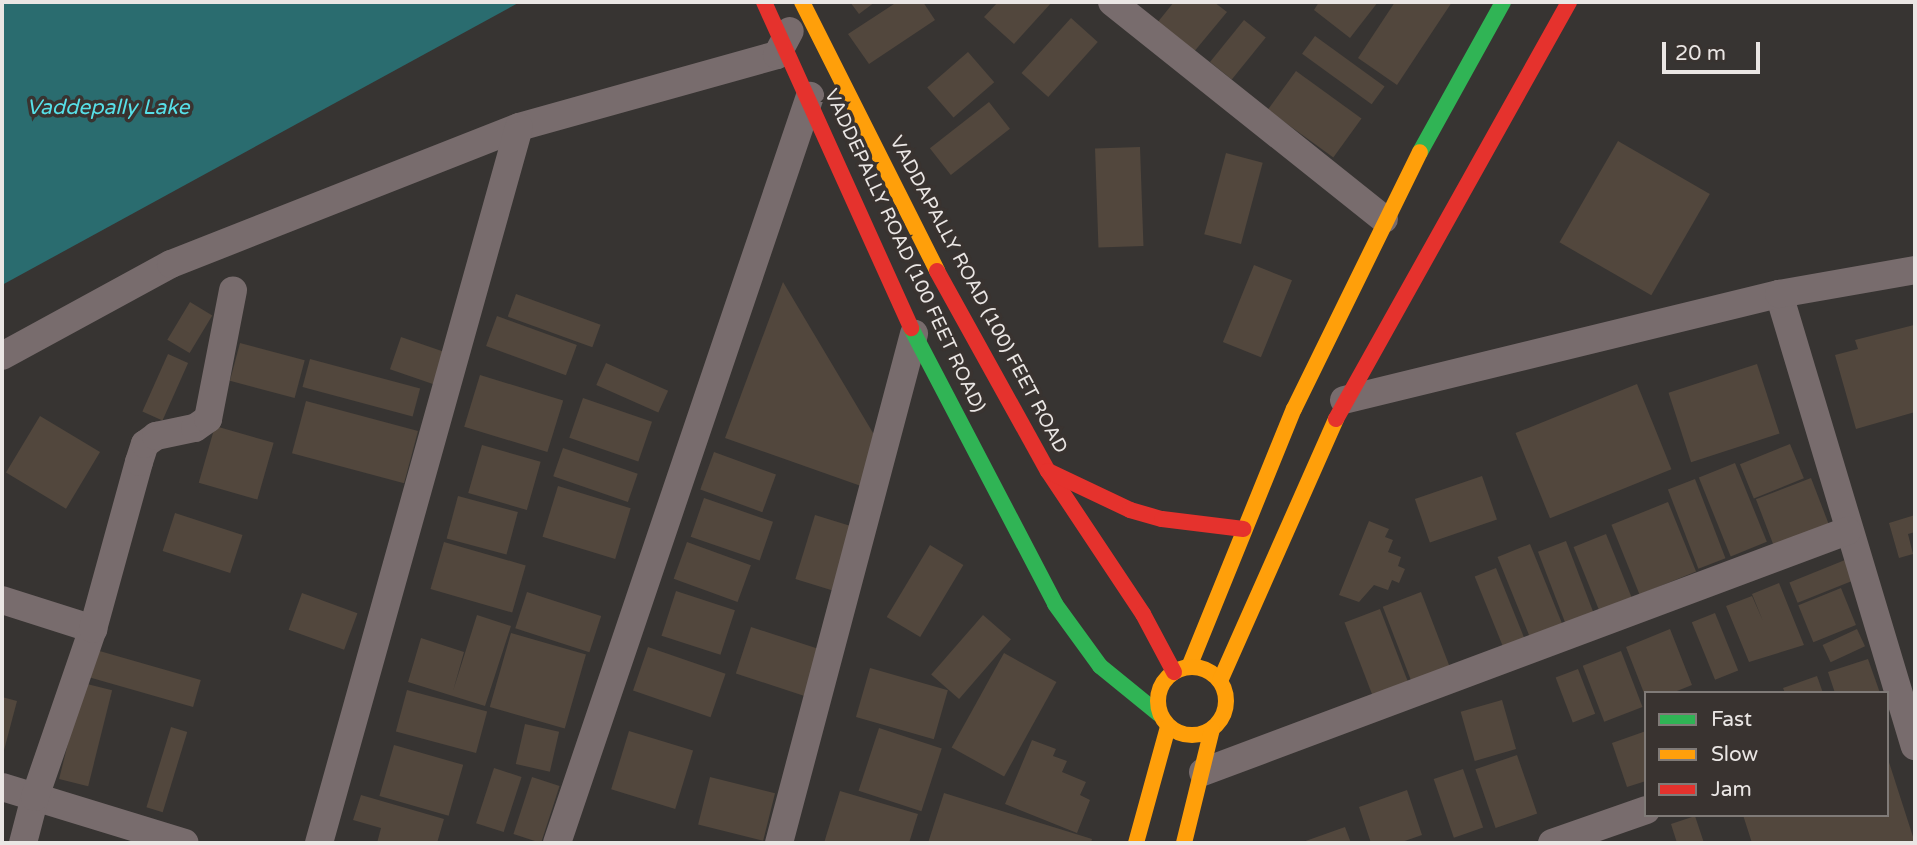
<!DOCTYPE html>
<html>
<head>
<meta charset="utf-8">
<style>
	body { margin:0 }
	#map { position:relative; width:1917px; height:845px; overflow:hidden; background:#373432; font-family:"Varela Round",sans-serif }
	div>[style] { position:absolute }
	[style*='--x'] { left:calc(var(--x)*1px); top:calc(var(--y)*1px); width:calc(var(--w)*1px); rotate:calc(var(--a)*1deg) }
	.water>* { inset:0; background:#2a6c6f }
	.building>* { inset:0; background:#52473d; transform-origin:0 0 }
	.street>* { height:28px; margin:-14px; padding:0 14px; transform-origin:14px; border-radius:14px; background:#786c6d }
	.fast>* { height:16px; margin:-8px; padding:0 8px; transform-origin:8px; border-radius:8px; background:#30b455 }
	.slow>* { height:16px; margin:-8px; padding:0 8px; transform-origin:8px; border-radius:8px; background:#ff9f0a }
	.slow>.ring { margin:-8px; padding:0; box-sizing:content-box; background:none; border:16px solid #ff9f0a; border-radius:50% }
	.jam>* { height:16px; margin:-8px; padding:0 8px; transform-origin:8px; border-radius:8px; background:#e5322d }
	span { translate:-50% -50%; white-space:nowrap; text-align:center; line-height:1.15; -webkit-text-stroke:7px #393330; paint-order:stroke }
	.street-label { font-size:19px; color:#eae6e4 }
	.water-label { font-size:21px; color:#57e0e8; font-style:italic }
	.frame { position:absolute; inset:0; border:4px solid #eae6e4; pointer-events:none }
	.legend { position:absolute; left:1644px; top:691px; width:245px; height:126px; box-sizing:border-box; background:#393330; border:2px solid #807b78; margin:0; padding:9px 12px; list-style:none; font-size:21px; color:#eae6e4 }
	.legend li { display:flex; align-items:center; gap:14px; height:35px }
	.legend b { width:35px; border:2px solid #807b78 }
	.scale { position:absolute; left:1662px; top:42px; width:98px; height:32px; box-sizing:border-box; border:4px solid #eae6e4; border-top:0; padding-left:9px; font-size:21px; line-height:24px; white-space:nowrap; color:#eae6e4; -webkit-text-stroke:5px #393330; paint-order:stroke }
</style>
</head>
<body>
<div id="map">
	<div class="water">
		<i style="clip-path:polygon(2px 2px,520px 2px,2px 285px)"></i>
	</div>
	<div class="building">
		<i style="clip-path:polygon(850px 2px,875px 2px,859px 14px)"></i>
		<i style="clip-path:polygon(897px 2px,923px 2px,935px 20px,869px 64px,848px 34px)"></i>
		<i style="clip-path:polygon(998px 2px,1052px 2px,1014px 44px,984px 17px)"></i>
		<i style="clip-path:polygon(1174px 2px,1214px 2px,1227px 12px,1193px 53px,1157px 23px)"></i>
		<i style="clip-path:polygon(1319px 2px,1378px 2px,1350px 38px,1314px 10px)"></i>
		<i style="clip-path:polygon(1395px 2px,1452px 2px,1397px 85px,1358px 58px)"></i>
		<i style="left:1071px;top:18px;width:36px;height:74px;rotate:42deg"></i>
		<i style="left:1244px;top:20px;width:28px;height:54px;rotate:39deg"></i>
		<i style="left:1315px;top:36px;width:86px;height:22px;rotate:36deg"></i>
		<i style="left:968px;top:52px;width:40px;height:54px;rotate:49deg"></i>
		<i style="left:1296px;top:71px;width:81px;height:48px;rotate:36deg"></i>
		<i style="left:989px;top:102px;width:34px;height:75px;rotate:52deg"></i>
		<i style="left:1618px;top:141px;width:106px;height:117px;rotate:30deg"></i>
		<i style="left:1140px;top:147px;width:99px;height:45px;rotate:88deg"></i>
		<i style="left:1226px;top:153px;width:38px;height:84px;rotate:15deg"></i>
		<i style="left:1254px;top:265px;width:41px;height:83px;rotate:22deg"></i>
		<i style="clip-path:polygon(783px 282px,876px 438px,861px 486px,725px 438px)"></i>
		<i style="left:516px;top:294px;width:90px;height:24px;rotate:20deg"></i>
		<i style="left:190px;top:302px;width:26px;height:44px;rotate:31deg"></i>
		<i style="left:497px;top:316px;width:85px;height:32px;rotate:20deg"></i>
		<i style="clip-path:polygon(1914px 325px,1915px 412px,1856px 429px,1835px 355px,1858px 349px,1855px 340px)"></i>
		<i style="left:401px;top:337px;width:50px;height:34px;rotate:19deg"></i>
		<i style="left:240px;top:343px;width:67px;height:39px;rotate:15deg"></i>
		<i style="left:168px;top:354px;width:22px;height:63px;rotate:24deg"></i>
		<i style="left:310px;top:359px;width:114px;height:29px;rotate:15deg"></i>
		<i style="left:606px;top:363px;width:68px;height:24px;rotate:24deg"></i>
		<i style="left:1757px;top:364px;width:73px;height:93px;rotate:72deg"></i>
		<i style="left:480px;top:375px;width:87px;height:54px;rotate:17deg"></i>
		<i style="left:1637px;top:384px;width:92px;height:131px;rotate:68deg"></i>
		<i style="left:583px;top:398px;width:73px;height:42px;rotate:19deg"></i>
		<i style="left:306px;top:401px;width:116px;height:54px;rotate:15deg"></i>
		<i style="left:40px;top:416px;width:70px;height:66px;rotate:31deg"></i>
		<i style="left:215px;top:426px;width:61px;height:59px;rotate:16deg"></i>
		<i style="left:1790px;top:444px;width:37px;height:54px;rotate:68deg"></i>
		<i style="left:482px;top:445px;width:61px;height:50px;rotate:16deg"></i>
		<i style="left:563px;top:448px;width:79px;height:30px;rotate:19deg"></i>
		<i style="left:714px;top:452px;width:66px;height:40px;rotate:20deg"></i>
		<i style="left:1735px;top:463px;width:85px;height:39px;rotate:68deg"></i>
		<i style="left:1482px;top:476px;width:46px;height:71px;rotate:71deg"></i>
		<i style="left:1811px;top:478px;width:49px;height:59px;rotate:69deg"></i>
		<i style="left:1695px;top:479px;width:85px;height:29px;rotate:69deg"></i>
		<i style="left:558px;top:486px;width:76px;height:53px;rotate:17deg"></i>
		<i style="left:458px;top:496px;width:62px;height:44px;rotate:15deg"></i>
		<i style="left:704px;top:498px;width:73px;height:41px;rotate:19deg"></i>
		<i style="left:1668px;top:502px;width:75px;height:61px;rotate:68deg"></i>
		<i style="left:175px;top:513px;width:71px;height:40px;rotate:18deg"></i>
		<i style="left:815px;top:515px;width:39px;height:67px;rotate:17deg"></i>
		<i style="clip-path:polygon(1915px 515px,1915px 532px,1908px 534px,1913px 554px,1899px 558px,1889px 523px)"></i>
		<i style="clip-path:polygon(1369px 521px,1389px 529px,1385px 537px,1393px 540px,1388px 552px,1401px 557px,1398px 566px,1405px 569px,1399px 583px,1392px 580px,1388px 590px,1374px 585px,1359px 602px,1339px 595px)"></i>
		<i style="left:1606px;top:534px;width:69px;height:35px;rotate:68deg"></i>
		<i style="left:1566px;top:541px;width:77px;height:30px;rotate:69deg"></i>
		<i style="left:444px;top:542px;width:85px;height:49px;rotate:16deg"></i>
		<i style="left:687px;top:542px;width:68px;height:39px;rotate:20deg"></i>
		<i style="left:1530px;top:544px;width:87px;height:35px;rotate:68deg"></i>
		<i style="left:930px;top:545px;width:39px;height:84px;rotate:31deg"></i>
		<i style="left:1845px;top:560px;width:22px;height:60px;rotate:68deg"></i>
		<i style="left:1496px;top:568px;width:77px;height:23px;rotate:68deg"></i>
		<i style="clip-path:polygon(1779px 583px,1804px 645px,1749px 662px,1726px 606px,1752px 596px,1763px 621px,1752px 594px)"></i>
		<i style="left:1841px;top:588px;width:40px;height:46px;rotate:68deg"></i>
		<i style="left:676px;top:591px;width:62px;height:47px;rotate:18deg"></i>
		<i style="left:527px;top:592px;width:78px;height:38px;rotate:18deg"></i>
		<i style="left:1421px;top:592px;width:79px;height:41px;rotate:69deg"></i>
		<i style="left:302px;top:593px;width:59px;height:39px;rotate:20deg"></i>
		<i style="left:1380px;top:609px;width:79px;height:38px;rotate:69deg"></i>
		<i style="left:1715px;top:613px;width:62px;height:25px;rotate:68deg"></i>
		<i style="clip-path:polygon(477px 615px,511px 626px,485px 706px,408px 682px,421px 638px,464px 652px,453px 691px)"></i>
		<i style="left:983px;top:615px;width:37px;height:79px;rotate:41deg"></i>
		<i style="left:751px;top:627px;width:73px;height:49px;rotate:18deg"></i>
		<i style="clip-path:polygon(1670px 629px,1692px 685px,1672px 693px,1644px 693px,1626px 647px)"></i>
		<i style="left:1857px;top:629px;width:19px;height:38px;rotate:65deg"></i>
		<i style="left:511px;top:633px;width:78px;height:77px;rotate:16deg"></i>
		<i style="left:648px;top:647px;width:82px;height:46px;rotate:19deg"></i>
		<i style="left:96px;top:650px;width:109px;height:28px;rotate:16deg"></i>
		<i style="left:1621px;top:651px;width:60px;height:41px;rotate:69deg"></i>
		<i style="left:1004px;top:653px;width:60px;height:108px;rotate:29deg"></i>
		<i style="clip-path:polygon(1868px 659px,1880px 693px,1835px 693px,1828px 672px)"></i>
		<i style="left:870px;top:668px;width:81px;height:51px;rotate:16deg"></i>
		<i style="left:1578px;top:669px;width:48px;height:24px;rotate:69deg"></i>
		<i style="clip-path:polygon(1817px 676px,1823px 693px,1785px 693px,1783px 688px)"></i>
		<i style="left:83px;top:683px;width:30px;height:99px;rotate:14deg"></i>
		<i style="left:407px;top:690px;width:83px;height:43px;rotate:15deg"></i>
		<i style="clip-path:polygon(2px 697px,17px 701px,3px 754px,2px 754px)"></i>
		<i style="left:1502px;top:700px;width:51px;height:43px;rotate:74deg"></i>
		<i style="left:525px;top:724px;width:35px;height:41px;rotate:13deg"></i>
		<i style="left:171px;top:727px;width:17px;height:84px;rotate:17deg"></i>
		<i style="left:879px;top:728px;width:66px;height:66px;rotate:18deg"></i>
		<i style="left:629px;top:731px;width:67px;height:61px;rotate:17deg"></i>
		<i style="clip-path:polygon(1646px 731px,1646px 781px,1627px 787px,1612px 743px)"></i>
		<i style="clip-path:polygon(1032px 740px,1056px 749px,1053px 756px,1067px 761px,1062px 772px,1086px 782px,1080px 795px,1090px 800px,1077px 833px,1005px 804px)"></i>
		<i style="left:394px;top:745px;width:72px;height:53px;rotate:16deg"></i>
		<i style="left:1517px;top:755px;width:62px;height:44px;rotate:71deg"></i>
		<i style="clip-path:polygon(1887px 756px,1915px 843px,1752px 843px,1743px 815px,1887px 815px)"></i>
		<i style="left:494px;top:768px;width:29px;height:58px;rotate:18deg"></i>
		<i style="left:1463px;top:769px;width:62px;height:31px;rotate:71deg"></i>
		<i style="left:532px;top:777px;width:29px;height:60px;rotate:18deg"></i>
		<i style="left:710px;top:777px;width:67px;height:49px;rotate:14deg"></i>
		<i style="clip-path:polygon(1407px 790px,1422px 835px,1399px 843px,1371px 843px,1359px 807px)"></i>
		<i style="clip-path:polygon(840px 791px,918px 814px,909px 843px,824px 843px)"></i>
		<i style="clip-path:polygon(944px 793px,1092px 839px,1091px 843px,928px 843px)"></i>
		<i style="clip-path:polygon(361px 795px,444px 819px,437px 843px,377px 843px,381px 828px,353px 820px)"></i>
		<i style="clip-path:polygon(1695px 816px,1704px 843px,1677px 843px,1671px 824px)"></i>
		<i style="clip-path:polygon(1345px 827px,1351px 843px,1300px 843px)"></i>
	</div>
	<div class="street">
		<i style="--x:1112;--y:2;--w:348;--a:38.6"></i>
		<i style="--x:1779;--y:294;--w:472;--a:73.3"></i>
		<i style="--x:2;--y:356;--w:192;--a:-28.6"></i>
		<i style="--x:171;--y:264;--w:374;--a:-21.5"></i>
		<i style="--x:519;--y:127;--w:268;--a:-15.6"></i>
		<i style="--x:777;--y:55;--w:27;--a:-62"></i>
		<i style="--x:1344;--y:400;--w:448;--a:-13.7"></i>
		<i style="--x:1779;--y:294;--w:138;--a:-10"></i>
		<i style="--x:2;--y:600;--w:96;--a:17.7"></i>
		<i style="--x:1203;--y:772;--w:688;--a:-20.52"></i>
		<i style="--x:2;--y:787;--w:191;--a:17"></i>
		<i style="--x:23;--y:843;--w:48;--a:-75.4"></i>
		<i style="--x:35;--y:797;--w:178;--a:-71"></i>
		<i style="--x:93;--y:629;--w:173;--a:-74.6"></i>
		<i style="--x:139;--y:462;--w:19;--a:-72"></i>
		<i style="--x:145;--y:444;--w:14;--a:-36"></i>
		<i style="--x:156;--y:436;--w:40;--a:-12"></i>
		<i style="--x:195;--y:428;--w:16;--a:-35"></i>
		<i style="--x:208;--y:419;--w:131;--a:-79"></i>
		<i style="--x:319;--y:843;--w:743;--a:-74.39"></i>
		<i style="--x:557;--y:843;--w:789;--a:-71.29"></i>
		<i style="--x:779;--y:843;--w:527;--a:-75.15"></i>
		<i style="--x:1552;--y:843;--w:100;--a:-19.3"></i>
	</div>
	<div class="fast">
		<i style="--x:1420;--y:152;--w:171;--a:-61"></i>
		<i style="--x:911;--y:328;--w:311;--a:62.4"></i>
		<i style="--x:1055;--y:604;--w:77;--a:54"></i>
		<i style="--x:1100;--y:666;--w:76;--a:39.1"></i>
	</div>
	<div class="slow">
		<i style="--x:802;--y:2;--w:301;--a:63.3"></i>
		<i style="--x:1189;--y:667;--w:279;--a:-67.9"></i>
		<i style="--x:1294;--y:409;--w:286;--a:-63.9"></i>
		<i class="ring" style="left:1158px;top:667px;width:52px;height:52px"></i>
		<i style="--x:1220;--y:681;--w:287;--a:-66.1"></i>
		<i style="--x:1136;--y:843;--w:120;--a:-74.6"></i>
		<i style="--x:1184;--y:843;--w:117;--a:-76.2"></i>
	</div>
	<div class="jam">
		<i style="--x:764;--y:2;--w:358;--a:65.7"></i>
		<i style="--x:937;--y:271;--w:229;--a:61"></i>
		<i style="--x:1048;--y:471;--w:172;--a:56.4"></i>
		<i style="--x:1143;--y:614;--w:66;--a:61.9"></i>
		<i style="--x:1336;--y:419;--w:478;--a:-60.8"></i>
		<i style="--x:1048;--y:471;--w:91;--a:25.4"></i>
		<i style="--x:1130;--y:510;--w:33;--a:16"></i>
		<i style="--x:1162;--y:519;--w:82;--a:7"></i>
	</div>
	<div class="street-label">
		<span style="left:904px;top:251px;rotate:65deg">VADDEPALLY ROAD (100 FEET ROAD)</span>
		<span style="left:978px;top:295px;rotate:62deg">VADDAPALLY ROAD (100) FEET ROAD</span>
	</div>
	<div class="water-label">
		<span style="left:108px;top:108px">Vaddepally Lake</span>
	</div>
	<div class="frame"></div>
	<ul class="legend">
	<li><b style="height:9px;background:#30b455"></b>Fast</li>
	<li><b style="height:9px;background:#ff9f0a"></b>Slow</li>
	<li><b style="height:9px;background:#e5322d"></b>Jam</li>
	</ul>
	<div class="scale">20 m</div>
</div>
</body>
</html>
